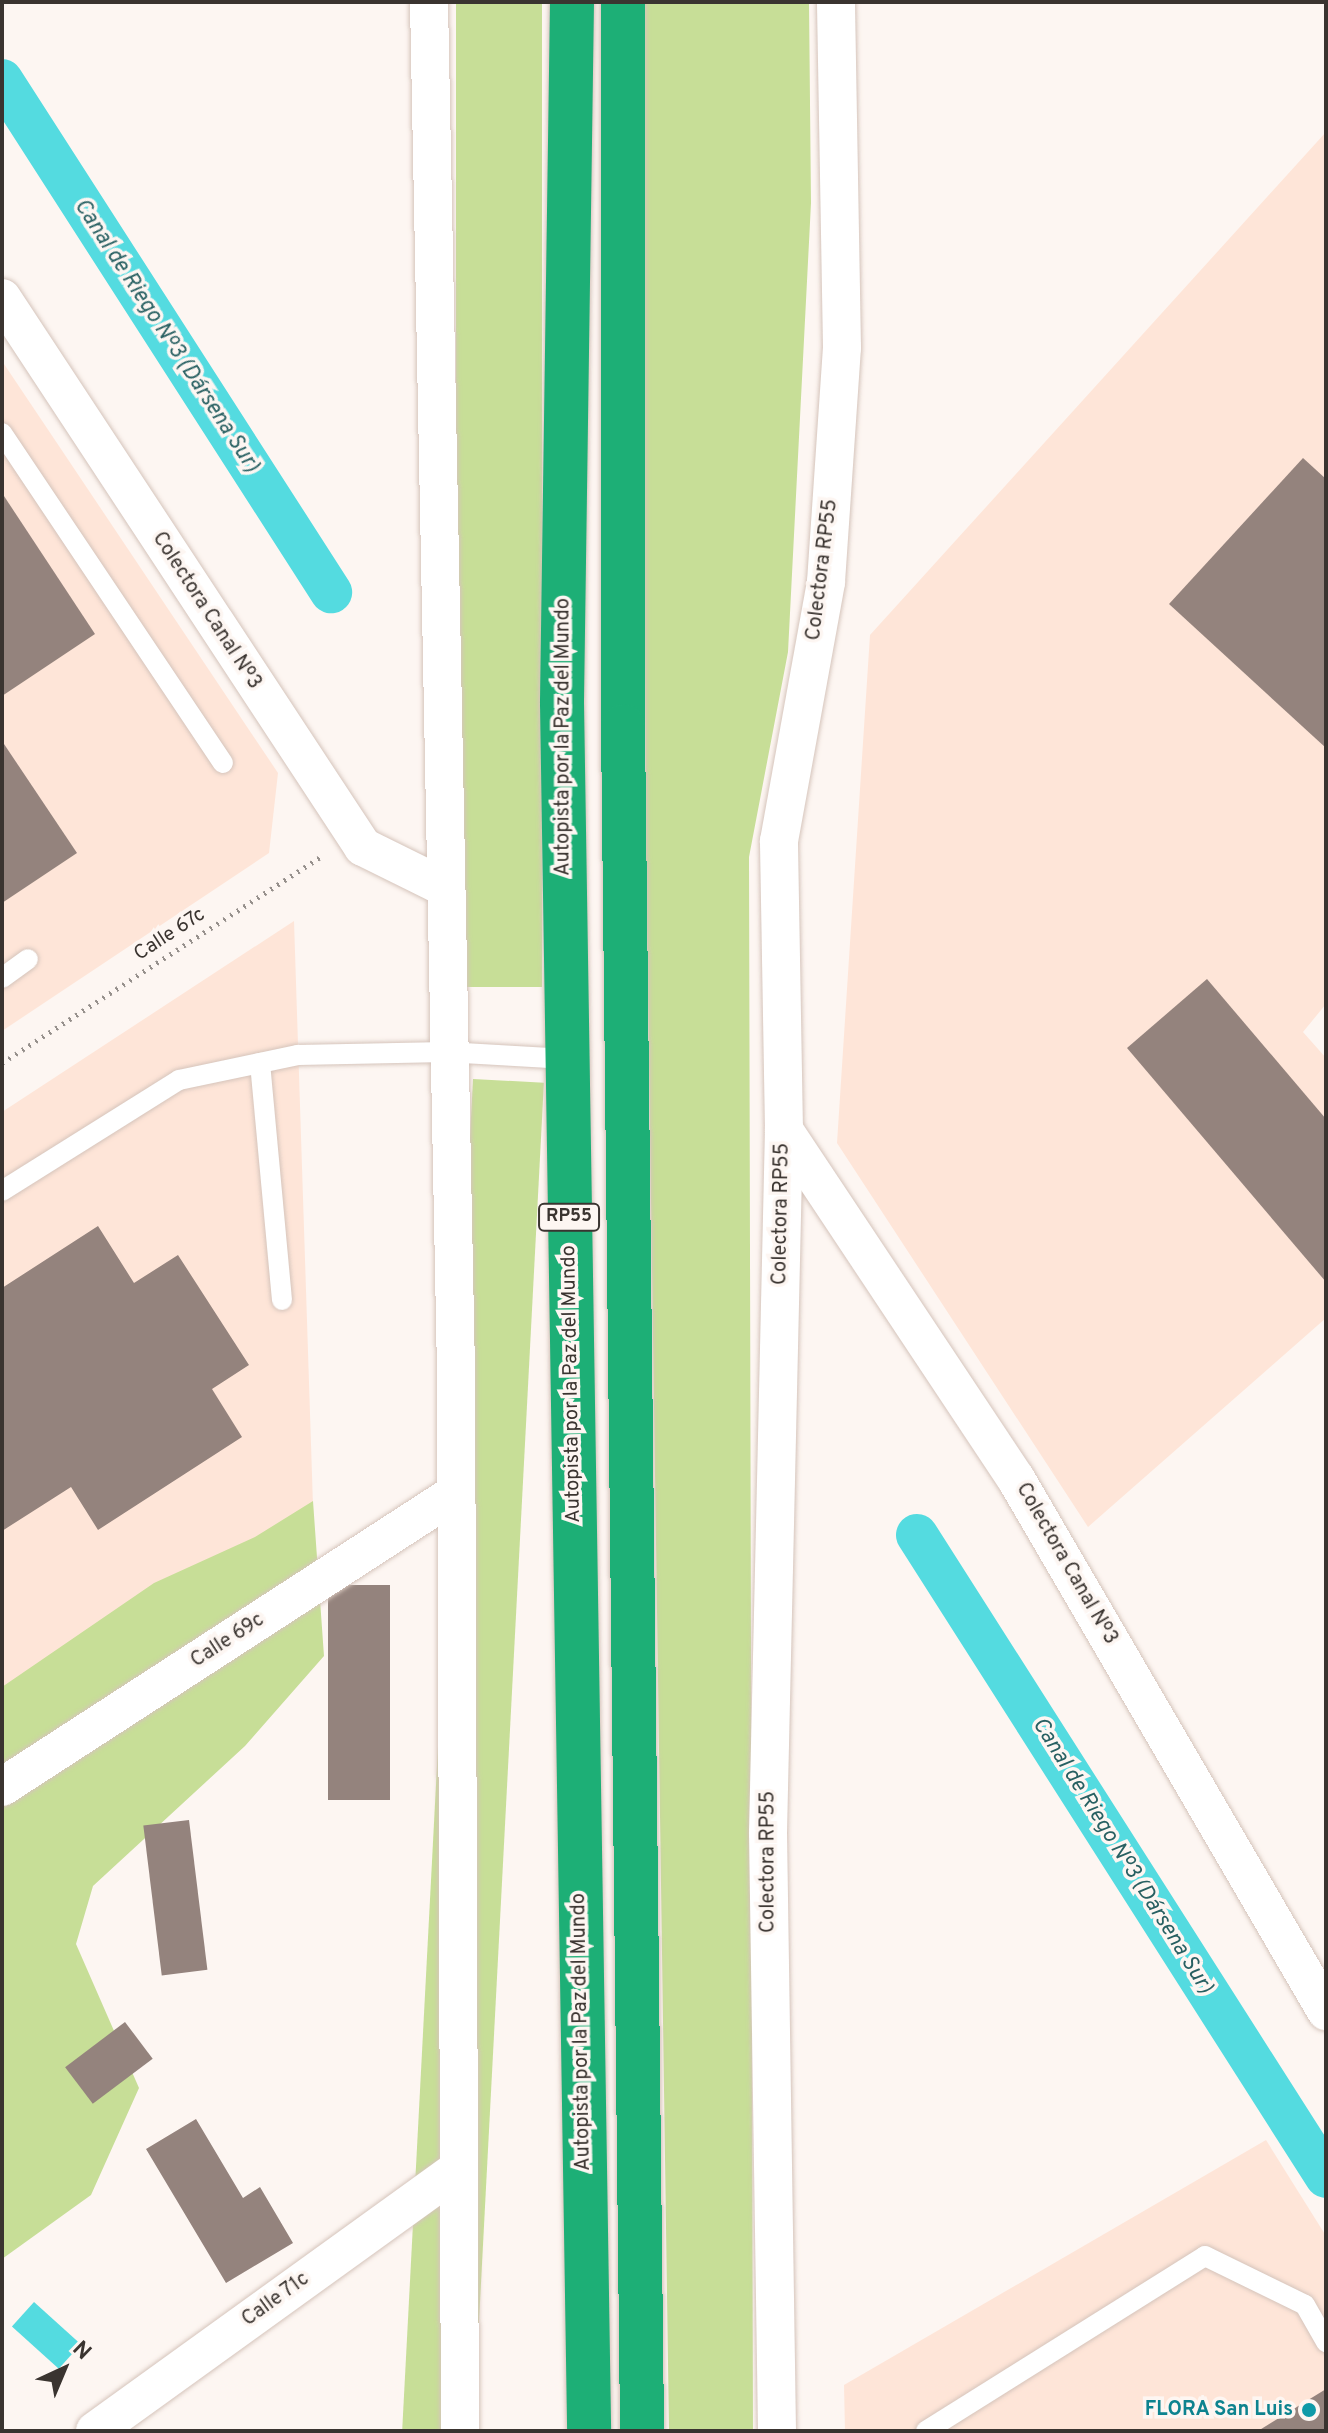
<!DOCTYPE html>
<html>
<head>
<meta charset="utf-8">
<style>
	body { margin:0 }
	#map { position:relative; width:1328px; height:2433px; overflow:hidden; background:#fdf6f2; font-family:Overpass,sans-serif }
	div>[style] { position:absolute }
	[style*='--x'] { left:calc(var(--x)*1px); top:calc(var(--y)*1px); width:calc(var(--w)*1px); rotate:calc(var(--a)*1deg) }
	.built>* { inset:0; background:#fee5d8 }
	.green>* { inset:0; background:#c7de97; transform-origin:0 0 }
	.water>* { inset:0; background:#54dbe0; transform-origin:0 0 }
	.canal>* { height:42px; margin:-21px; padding:0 21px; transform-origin:21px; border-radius:21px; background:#54dbe0 }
	.building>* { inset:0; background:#94837d; transform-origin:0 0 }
	.path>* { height:5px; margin-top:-2.5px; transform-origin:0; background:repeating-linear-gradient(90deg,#96908c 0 2px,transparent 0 8px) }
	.roads { filter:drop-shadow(0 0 2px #d5c4bb) drop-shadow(0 0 2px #d5c4bb) }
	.lane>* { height:20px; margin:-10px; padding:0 10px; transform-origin:10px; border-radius:10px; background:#fff }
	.street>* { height:38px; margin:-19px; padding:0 19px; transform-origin:19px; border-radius:19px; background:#fff }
	.highway>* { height:44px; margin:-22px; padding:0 22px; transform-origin:22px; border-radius:22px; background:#1daf76 }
	.dots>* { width:22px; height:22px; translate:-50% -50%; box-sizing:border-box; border:4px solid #fdf6f2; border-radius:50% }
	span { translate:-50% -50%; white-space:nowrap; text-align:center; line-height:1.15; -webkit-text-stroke:7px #fdf6f2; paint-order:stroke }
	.shield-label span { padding:2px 6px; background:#fdf6f2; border:2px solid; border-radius:6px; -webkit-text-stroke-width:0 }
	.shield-label { font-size:18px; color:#3a3430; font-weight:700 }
	.street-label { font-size:20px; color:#3a3430 }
	.culture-label { font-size:20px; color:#0d838f; font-weight:700 }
	.right { translate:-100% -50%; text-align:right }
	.water-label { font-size:22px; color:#286062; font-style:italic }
	.frame { position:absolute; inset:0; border:4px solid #3a3430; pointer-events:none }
	.north { position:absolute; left:24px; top:2329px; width:80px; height:80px; -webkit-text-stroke:6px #fdf6f2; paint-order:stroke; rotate:44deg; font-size:22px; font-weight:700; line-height:32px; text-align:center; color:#3a3430 }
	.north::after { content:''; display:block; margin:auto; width:28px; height:36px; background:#3a3430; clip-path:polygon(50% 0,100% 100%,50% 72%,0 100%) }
</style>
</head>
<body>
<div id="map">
	<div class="built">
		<i style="clip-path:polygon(1326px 132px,1326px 1004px,1303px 1032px,1326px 1058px,1326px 1318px,1088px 1527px,837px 1143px,870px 635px)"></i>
		<i style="clip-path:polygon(2px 361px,278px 773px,269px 853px,2px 1031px)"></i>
		<i style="clip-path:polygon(294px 921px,314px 1536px,2px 1746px,2px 1112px)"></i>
		<i style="clip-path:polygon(1266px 2140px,1326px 2236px,1326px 2431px,845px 2431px,844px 2385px)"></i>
	</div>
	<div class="green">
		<i style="left:456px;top:2px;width:86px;height:985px"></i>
		<i style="clip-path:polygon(642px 2px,809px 2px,811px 203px,788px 652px,749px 857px,753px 2431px,669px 2431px,646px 859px)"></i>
		<i style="left:473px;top:1079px;width:71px;height:1352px;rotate:3deg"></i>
		<i style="clip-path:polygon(313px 1501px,324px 1656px,245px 1746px,93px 1886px,76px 1944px,139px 2088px,91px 2195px,2px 2259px,2px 1687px,154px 1583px,255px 1537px)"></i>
	</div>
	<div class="water">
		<i style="left:34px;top:2302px;width:63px;height:33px;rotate:42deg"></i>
	</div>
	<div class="canal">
		<i style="--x:2;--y:80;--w:609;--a:57.28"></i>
		<i style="--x:917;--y:1535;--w:761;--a:57.5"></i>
	</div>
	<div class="building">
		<i style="clip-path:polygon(1303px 458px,1326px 479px,1326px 748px,1169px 604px)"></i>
		<i style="clip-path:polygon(2px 493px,95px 634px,2px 696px)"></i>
		<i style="clip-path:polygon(2px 741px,77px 853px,2px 903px)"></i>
		<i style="clip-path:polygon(1207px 979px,1326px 1119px,1326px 1282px,1127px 1048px)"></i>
		<i style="clip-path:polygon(98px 1226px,134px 1283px,178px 1255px,249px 1365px,212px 1389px,242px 1437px,98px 1530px,71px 1487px,2px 1531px,2px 1288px)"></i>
		<i style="left:328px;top:1585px;width:62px;height:215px"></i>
		<i style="left:189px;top:1820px;width:151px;height:46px;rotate:83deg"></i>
		<i style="left:125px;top:2022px;width:46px;height:75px;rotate:53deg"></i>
		<i style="clip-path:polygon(196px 2119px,243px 2198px,260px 2187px,293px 2243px,226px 2283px,146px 2149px)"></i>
		<i style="clip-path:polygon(1326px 2389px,1326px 2431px,1258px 2431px)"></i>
	</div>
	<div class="path">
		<i style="--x:2;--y:1063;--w:383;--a:-32.9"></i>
	</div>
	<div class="roads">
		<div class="lane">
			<i style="--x:2;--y:433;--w:397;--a:56.2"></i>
			<i style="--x:2;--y:978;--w:32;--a:-36"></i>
			<i style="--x:260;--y:1063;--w:238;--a:84.7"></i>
			<i style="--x:2;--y:1191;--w:209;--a:-32.1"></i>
			<i style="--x:179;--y:1080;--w:122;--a:-11.9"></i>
			<i style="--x:298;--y:1055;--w:148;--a:-1.2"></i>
			<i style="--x:446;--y:1052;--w:121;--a:3.3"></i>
			<i style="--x:926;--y:2431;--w:329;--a:-32.1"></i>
			<i style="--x:1205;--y:2256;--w:111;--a:26.1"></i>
			<i style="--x:1305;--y:2305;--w:43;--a:60.4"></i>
		</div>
		<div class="street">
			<i style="--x:429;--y:2;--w:1363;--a:88.87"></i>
			<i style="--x:456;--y:1365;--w:1066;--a:89.79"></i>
			<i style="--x:2;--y:298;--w:657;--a:56.67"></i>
			<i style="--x:363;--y:847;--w:90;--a:26.3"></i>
			<i style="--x:784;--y:1130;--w:419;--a:56.4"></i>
			<i style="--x:1016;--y:1479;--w:616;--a:59.77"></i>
			<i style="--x:2;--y:1787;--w:539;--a:-32.95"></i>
			<i style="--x:95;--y:2431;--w:446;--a:-35.8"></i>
			<i style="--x:777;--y:2431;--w:598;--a:-90.86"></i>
			<i style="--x:768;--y:1833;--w:703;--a:-88.7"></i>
			<i style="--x:784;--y:1130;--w:289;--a:-91"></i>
			<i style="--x:779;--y:841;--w:263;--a:-79.7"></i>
			<i style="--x:826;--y:582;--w:235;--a:-86.1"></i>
			<i style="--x:842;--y:348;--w:346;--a:-91"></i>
		</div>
		<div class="highway">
			<i style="--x:572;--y:2;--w:701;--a:90.82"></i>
			<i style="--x:562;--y:703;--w:1728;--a:89.1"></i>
			<i style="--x:623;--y:2;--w:724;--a:90"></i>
			<i style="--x:623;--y:726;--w:1705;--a:89.36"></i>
		</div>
	</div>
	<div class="dots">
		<i style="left:1309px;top:2410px;background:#0f9aa8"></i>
	</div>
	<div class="shield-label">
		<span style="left:569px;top:1217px">RP55</span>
	</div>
	<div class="street-label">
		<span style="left:823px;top:570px;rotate:-83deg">Colectora RP55</span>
		<span style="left:206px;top:611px;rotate:57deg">Colectora Canal Nº3</span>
		<span style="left:564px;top:737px;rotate:-90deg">Autopista por la Paz del Mundo</span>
		<span style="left:170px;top:935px;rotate:-33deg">Calle 67c</span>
		<span style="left:782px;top:1214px;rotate:-89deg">Colectora RP55</span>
		<span style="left:572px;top:1384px;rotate:-91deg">Autopista por la Paz del Mundo</span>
		<span style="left:1066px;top:1564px;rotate:60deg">Colectora Canal Nº3</span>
		<span style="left:228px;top:1641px;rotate:-33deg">Calle 69c</span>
		<span style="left:769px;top:1862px;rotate:-90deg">Colectora RP55</span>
		<span style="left:582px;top:2032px;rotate:-91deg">Autopista por la Paz del Mundo</span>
		<span style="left:276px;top:2300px;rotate:-36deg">Calle 71c</span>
	</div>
	<div class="culture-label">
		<span class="right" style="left:1293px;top:2410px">FLORA San Luis</span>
	</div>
	<div class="water-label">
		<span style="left:166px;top:336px;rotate:57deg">Canal de Riego Nº3 (Dársena Sur)</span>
		<span style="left:1122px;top:1856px;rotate:58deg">Canal de Riego Nº3 (Dársena Sur)</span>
	</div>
	<div class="frame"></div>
	<div class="north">N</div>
</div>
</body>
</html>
